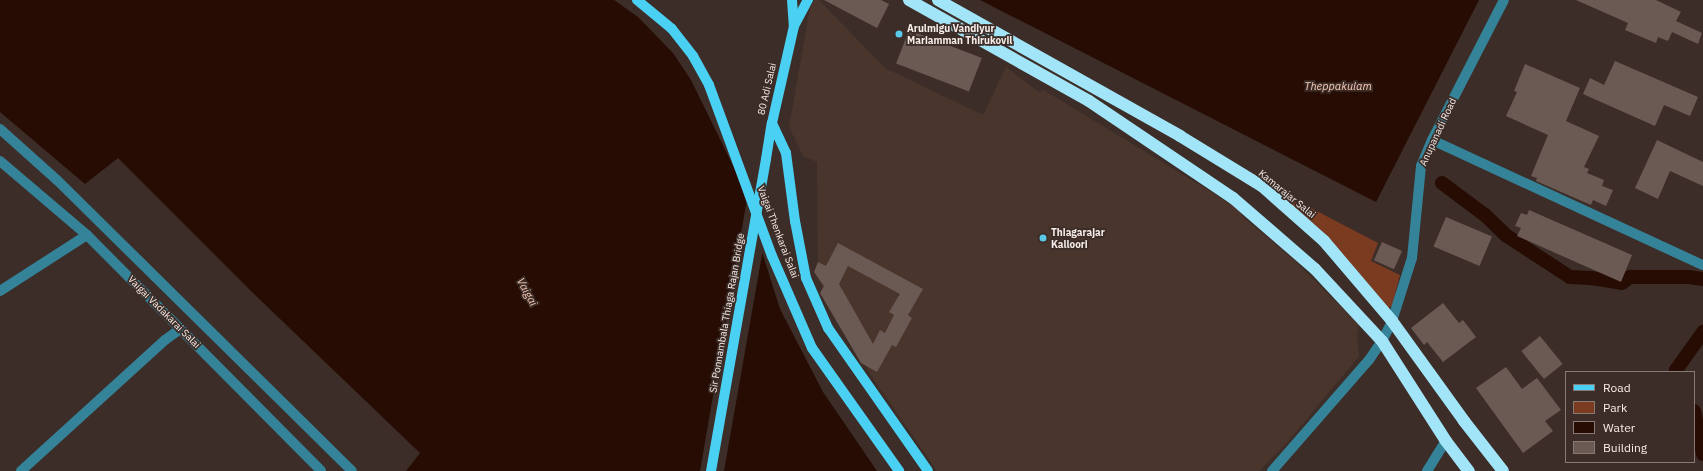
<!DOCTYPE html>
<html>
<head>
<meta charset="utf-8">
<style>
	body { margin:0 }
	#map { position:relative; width:1703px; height:471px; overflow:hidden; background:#3c2d28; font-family:"IBM Plex Sans",sans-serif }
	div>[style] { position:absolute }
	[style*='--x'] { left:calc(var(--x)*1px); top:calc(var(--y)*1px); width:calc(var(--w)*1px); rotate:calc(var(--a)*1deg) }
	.built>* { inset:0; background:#4a352d }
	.green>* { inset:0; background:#7a3b21 }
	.water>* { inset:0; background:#260c03 }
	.pier>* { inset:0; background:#3c2d28 }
	.canal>* { height:14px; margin:-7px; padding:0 7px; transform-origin:7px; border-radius:7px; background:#260c03 }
	.building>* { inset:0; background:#6b5a54; transform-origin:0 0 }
	.minor>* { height:10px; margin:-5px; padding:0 5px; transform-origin:5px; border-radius:5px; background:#358398 }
	.major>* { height:10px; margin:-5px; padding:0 5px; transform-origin:5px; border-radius:5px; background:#4ad0f2 }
	.highway>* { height:12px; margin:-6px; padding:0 6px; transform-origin:6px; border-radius:6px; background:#a2e5f9 }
	.major-bridge>* { height:10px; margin:-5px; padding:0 5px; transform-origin:5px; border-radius:5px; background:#4ad0f2 }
	.dots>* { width:11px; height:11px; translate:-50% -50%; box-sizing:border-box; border:2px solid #3c2d28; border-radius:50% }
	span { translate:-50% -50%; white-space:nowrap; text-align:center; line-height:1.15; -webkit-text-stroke:3.5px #3c2d28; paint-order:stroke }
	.poi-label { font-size:10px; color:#f7ede9; font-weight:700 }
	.left { translate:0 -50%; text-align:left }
	.street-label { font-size:10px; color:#f7ede9 }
	.water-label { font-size:11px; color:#facab7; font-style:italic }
	.legend { position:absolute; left:1565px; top:371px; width:130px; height:92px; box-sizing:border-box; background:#3c2d28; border:1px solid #877a75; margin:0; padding:5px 7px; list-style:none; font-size:12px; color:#f7ede9 }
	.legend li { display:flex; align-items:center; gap:8px; height:20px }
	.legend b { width:20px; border:1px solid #877a75 }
</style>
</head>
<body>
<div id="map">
	<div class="built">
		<i style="clip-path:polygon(814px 0,819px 0,885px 68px,983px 115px,1006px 67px,1040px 93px,1042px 89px,1239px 209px,1244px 218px,1293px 259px,1359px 325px,1357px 335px,1359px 356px,1286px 444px,1259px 471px,937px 471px,870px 374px,818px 279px,817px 162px,803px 156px,789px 127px,810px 8px)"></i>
	</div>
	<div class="green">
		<i style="clip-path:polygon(1288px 196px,1378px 243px,1371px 261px,1400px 275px,1392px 306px,1387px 309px,1285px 199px)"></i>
	</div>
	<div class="water">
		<i style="clip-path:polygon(0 0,614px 0,638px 17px,673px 53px,691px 80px,738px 176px,780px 309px,823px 392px,877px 471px,406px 471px,420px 453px,252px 292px,118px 158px,85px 184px,0 112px)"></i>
		<i style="clip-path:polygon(980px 0,1479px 0,1376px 202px)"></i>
	</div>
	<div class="pier">
		<i style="clip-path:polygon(747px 199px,763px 249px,724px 471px,700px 471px)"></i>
	</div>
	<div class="canal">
		<i style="--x:1442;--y:183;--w:54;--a:36.7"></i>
		<i style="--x:1485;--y:215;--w:30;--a:44"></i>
		<i style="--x:1507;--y:236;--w:75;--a:33.1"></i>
		<i style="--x:1570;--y:277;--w:21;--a:3"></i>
		<i style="--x:1591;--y:278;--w:31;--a:9"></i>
		<i style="--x:1622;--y:283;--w:10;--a:-37"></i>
		<i style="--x:1630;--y:277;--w:59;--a:0"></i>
		<i style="--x:1689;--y:277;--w:14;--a:8"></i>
		<i style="--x:1676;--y:372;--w:2;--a:-90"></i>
		<i style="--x:1676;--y:370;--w:47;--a:-54.6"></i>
		<i style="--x:1694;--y:411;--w:44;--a:78.2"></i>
	</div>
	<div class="building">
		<i style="clip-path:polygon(824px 0,881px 0,889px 4px,877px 28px)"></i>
		<i style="clip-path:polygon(1576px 0,1656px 0,1681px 12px,1676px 21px,1702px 33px,1698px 44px,1672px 32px,1668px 41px,1658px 37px,1656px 43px,1625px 30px,1628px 23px)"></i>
		<i style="left:909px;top:30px;width:78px;height:36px;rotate:21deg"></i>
		<i style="clip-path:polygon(1615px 61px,1698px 97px,1690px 116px,1664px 105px,1655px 126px,1583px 94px,1590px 78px,1604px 85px)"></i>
		<i style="clip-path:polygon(1525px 64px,1580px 88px,1566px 121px,1599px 136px,1584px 167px,1589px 169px,1587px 173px,1604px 180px,1602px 186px,1613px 190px,1606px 206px,1593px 200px,1591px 205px,1536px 181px,1537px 178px,1531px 176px,1548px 135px,1506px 116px,1517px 92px,1514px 91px)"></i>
		<i style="clip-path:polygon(1657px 140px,1703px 162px,1703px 186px,1670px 171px,1658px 199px,1635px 188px)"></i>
		<i style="clip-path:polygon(1529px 210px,1632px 255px,1621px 282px,1517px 236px,1521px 228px,1515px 226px,1521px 213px,1527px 215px)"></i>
		<i style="left:1446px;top:217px;width:50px;height:32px;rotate:23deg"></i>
		<i style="left:1382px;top:242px;width:22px;height:20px;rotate:24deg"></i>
		<i style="clip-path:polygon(evenodd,838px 243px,923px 289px,908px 315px,912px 318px,896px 347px,892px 345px,877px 372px,861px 363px,820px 293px,824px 286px,814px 272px,818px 262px,826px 266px,838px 243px,848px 266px,900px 294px,889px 312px,894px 315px,885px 333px,880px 330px,873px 344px,839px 284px,848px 266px)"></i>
		<i style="clip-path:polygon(1443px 303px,1459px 323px,1463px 320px,1476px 337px,1443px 362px,1427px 342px,1424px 345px,1411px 328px)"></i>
		<i style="left:1540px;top:336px;width:36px;height:24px;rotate:51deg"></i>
		<i style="clip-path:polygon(1506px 367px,1522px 389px,1537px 378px,1561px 410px,1545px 421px,1553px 431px,1523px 453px,1476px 388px)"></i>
	</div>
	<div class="minor">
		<i style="--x:0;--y:129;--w:76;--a:41.8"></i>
		<i style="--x:57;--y:180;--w:414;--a:44.6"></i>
		<i style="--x:1432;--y:140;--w:298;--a:24.8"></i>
		<i style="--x:0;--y:161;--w:114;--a:40.4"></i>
		<i style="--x:87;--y:235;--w:332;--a:45.2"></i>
		<i style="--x:0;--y:291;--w:103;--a:-32.8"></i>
		<i style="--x:21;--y:471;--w:195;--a:-42.3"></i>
		<i style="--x:165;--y:340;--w:19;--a:-36"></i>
		<i style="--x:1272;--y:471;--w:147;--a:-48.9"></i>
		<i style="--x:1369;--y:360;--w:23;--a:-56"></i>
		<i style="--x:1382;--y:341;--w:22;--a:-63"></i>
		<i style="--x:1392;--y:321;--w:66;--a:-72.4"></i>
		<i style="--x:1412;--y:258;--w:92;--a:-84.4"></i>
		<i style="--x:1421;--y:166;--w:28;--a:-67"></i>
		<i style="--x:1432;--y:140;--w:157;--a:-62.8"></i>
		<i style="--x:1427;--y:471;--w:36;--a:-58"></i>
	</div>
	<div class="major">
		<i style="--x:637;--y:0;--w:45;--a:39.6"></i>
		<i style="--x:672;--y:29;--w:34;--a:52"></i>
		<i style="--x:693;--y:56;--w:33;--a:61"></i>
		<i style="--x:709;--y:85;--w:182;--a:69.8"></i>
		<i style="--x:772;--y:256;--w:100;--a:66.5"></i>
		<i style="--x:812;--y:348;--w:151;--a:54.7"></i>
		<i style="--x:792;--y:0;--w:26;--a:86"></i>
		<i style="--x:772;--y:123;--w:33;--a:65"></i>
		<i style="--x:786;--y:153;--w:69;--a:82.5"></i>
		<i style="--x:795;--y:221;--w:58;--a:79.1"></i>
		<i style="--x:806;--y:278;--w:55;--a:66.3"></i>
		<i style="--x:828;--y:328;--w:174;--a:55"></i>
		<i style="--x:766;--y:159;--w:36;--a:-81"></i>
		<i style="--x:772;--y:123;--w:99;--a:-77.2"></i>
		<i style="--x:794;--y:26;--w:30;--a:-62"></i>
	</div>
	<div class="highway">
		<i style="--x:909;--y:0;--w:206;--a:29.3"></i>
		<i style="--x:1089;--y:101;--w:174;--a:34"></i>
		<i style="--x:1233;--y:198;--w:108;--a:40.9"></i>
		<i style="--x:1315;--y:269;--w:98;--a:47.1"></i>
		<i style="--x:1382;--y:341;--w:119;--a:57.4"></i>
		<i style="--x:1446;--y:441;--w:38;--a:53"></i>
		<i style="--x:938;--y:0;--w:278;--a:29.3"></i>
		<i style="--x:1180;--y:136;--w:96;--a:31.4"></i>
		<i style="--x:1262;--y:186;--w:83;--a:41.6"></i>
		<i style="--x:1324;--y:241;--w:105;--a:49.6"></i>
		<i style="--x:1392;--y:321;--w:123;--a:54.2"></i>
		<i style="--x:1464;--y:421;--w:63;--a:52"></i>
	</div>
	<div class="major-bridge">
		<i style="--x:711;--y:471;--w:317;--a:-80"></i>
	</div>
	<div class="dots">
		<i style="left:899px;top:34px;background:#5ac8e6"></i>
		<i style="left:1043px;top:238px;background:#5ac8e6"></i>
	</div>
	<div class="poi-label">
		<span class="left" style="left:907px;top:34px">Arulmigu Vandiyur<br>Mariamman Thirukovil</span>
		<span class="left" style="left:1051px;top:238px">Thiagarajar<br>Kalloori</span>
	</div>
	<div class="street-label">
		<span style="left:767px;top:89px;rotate:-77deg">80 Adi Salai</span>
		<span style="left:1438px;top:132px;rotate:-65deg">Anupanadi Road</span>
		<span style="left:1287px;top:194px;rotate:39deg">Kamarajar Salai</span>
		<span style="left:778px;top:232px;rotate:69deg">Vaigai Thenkarai Salai</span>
		<span style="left:164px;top:312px;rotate:45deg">Vaigai Vadakarai Salai</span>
		<span style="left:727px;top:313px;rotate:-80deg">Sir Ponnambala Thiaga Rajan Bridge</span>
	</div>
	<div class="water-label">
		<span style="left:1338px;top:86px">Theppakulam</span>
		<span style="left:527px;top:292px;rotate:61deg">Vaigai</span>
	</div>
	<ul class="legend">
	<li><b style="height:5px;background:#4ad0f2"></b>Road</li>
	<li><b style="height:11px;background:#7a3b21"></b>Park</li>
	<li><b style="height:11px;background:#260c03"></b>Water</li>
	<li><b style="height:11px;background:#6b5a54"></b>Building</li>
	</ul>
</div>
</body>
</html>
